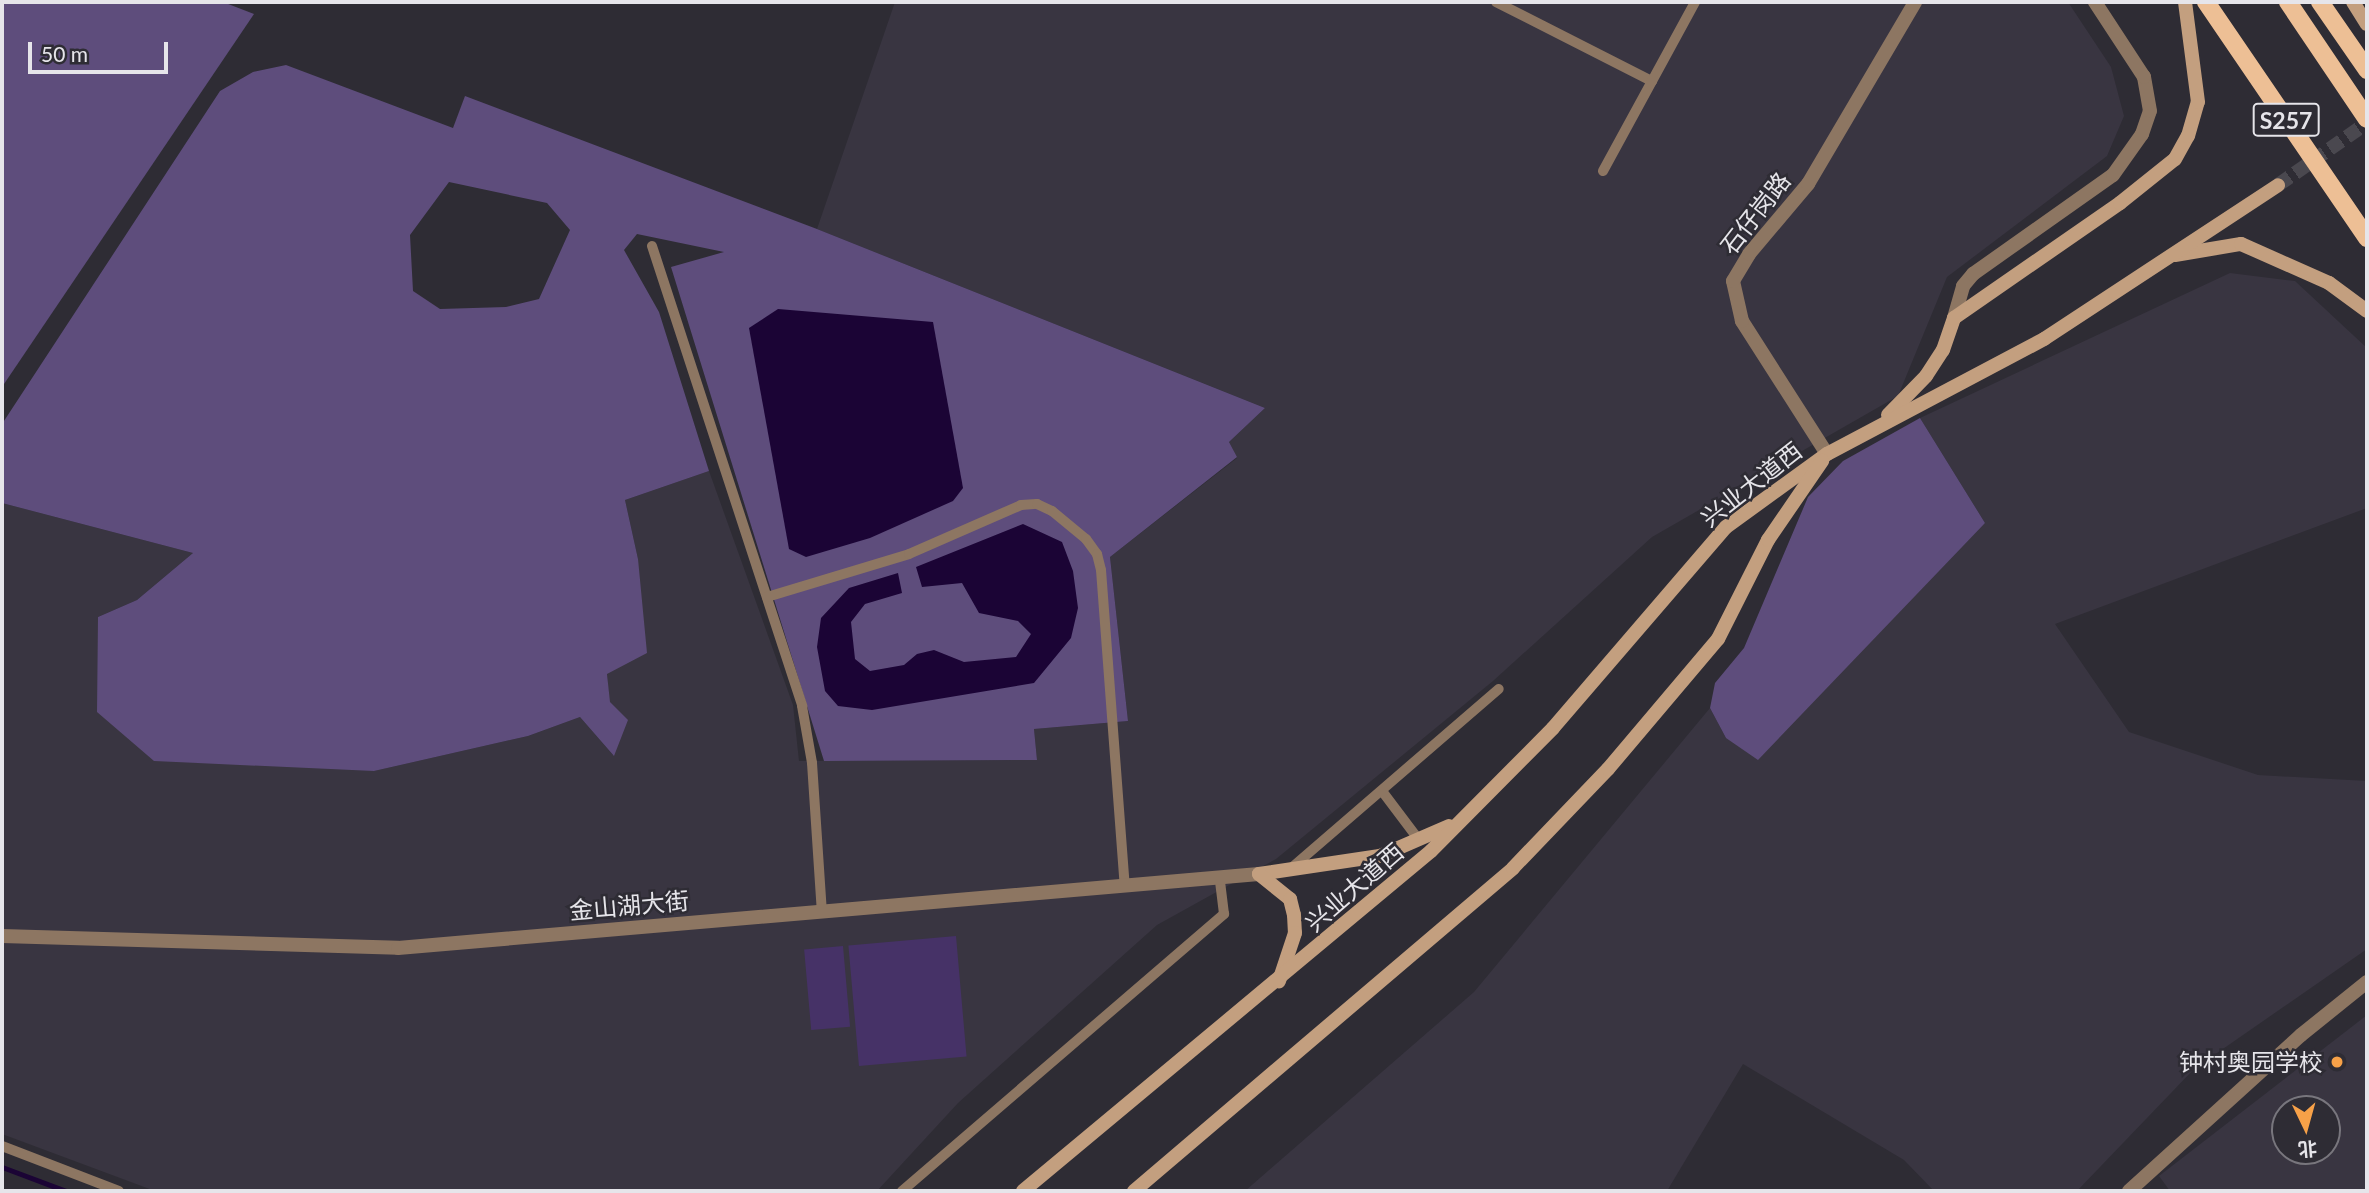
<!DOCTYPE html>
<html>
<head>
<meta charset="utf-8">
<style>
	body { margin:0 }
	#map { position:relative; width:2369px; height:1193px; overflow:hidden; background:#2e2c34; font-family:Lato,"Noto Sans SC",sans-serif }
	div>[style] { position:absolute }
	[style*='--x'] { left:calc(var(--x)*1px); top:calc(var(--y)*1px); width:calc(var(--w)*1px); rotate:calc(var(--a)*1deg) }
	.built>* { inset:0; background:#393541 }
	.green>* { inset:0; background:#5e4d7c }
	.water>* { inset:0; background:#1b0435 }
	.stream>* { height:5px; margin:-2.5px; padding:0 2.5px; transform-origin:2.5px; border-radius:2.5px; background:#1b0435 }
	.building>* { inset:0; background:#463267; transform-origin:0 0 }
	.secondary-tunnel>* { height:14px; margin-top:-7px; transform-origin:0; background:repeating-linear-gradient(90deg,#4a484f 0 14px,transparent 0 21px) }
	.lane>* { height:10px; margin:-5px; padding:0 5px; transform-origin:5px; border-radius:5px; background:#8d7662 }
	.street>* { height:14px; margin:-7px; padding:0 7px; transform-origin:7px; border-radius:7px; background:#8d7662 }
	.secondary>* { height:14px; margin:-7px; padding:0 7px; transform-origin:7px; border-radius:7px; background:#c39f7f }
	.primary>* { height:18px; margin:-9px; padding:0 9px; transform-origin:9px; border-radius:9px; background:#edbf95 }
	.dots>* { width:19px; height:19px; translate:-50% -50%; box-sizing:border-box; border:4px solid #2e2c34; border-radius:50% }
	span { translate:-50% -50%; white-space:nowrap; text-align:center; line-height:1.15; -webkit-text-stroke:5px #2e2c34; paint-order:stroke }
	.shield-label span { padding:2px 5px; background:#2e2c34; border:2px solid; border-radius:5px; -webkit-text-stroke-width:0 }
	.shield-label { font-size:23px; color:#e6e5ea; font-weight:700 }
	.street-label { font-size:24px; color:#e6e5ea }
	.poi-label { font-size:24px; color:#e6e5ea }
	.right { translate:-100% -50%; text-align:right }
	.frame { position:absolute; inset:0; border:4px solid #e6e5ea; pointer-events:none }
	.north { position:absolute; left:2271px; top:1095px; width:70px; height:70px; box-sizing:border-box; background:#2e2c34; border:2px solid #78767d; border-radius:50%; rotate:175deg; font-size:19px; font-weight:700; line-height:28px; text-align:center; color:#e6e5ea }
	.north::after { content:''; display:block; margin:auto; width:24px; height:32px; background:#f7a148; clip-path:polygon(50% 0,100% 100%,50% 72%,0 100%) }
	.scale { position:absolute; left:28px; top:42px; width:140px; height:32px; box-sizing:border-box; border:4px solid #e6e5ea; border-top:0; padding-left:9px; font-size:21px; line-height:24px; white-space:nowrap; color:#e6e5ea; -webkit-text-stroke:5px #2e2c34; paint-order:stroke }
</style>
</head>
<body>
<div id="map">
	<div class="built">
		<i style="clip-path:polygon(895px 2px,2068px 2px,2111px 67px,2124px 116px,2107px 156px,1947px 277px,1898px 396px,1652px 537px,1493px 681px,1276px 859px,1157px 925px,958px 1103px,877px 1191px,155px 1191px,2px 1134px,2px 503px,193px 553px,137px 600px,98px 617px,374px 771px,528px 736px,580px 717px,613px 755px,607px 674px,638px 559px,625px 500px,709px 471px,793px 705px,799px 761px,1037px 760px,1034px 729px,1128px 721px,1110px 557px,1237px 458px,1229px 442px,1265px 408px,817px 229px)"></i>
		<i style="clip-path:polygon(2230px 273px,2295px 281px,2367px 348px,2367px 508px,2055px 624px,2129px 732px,2258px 775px,2367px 781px,2367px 949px,2194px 1069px,2077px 1191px,1934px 1191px,1904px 1160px,1743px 1064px,1667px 1191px,1245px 1191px,1474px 992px,1710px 708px,1726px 738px,1985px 523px,1920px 418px)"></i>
		<i style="clip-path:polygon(evenodd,2367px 1015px,2367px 1191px,2170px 1191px,2159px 1176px,2367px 1015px,2327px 1109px,2327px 1151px,2285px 1151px,2285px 1109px,2327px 1109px)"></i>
	</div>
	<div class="green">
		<i style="clip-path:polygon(2px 2px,223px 2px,254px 14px,2px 387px)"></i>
		<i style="clip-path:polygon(evenodd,286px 65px,453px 128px,465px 96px,817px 229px,1265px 408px,1229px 442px,1237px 457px,1110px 557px,1128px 721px,1034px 729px,1037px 760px,824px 761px,671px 267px,724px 252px,637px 234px,624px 250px,659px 312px,709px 471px,625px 500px,638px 559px,647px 653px,607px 674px,610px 702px,628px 720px,614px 756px,580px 717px,528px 736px,374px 771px,154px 761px,97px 712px,98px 617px,137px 600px,193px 553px,2px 503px,2px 424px,220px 91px,253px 72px,286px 65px,449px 182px,547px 203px,570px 230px,539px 299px,506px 307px,440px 309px,413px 291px,410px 235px,449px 182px)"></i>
		<i style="clip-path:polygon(1920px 418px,1985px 523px,1758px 760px,1726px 738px,1710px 708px,1715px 683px,1744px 648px,1808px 497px,1843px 461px)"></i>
	</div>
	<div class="water">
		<i style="clip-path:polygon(778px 309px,933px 322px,963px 488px,953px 501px,870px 538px,806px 557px,789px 549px,749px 328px)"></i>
		<i style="clip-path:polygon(1023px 524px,1062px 542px,1073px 571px,1078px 608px,1071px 638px,1034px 683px,872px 710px,838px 706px,825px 691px,817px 647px,821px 618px,849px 588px,898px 573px,902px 593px,865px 604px,851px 622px,855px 659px,870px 671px,904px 665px,917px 654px,934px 650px,964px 662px,1016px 657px,1031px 634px,1018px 621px,979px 613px,962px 583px,922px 587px,916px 567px)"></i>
	</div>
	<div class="stream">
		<i style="--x:2;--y:1167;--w:68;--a:20.6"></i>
	</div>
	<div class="building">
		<i style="left:956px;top:936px;width:121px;height:108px;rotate:85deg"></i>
		<i style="left:843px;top:946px;width:81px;height:39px;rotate:85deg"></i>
	</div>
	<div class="secondary-tunnel">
		<i style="--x:2278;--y:185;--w:108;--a:-34.9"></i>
	</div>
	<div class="lane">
		<i style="--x:1496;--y:2;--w:175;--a:26.9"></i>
		<i style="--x:1603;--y:171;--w:192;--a:-61.4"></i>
		<i style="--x:652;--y:246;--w:484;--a:71.9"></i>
		<i style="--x:802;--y:706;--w:58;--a:80"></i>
		<i style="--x:812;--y:763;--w:149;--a:86.2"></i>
		<i style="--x:767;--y:597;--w:148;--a:-16.8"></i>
		<i style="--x:909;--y:554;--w:122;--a:-23.6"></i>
		<i style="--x:1021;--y:505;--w:16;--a:-4"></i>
		<i style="--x:1037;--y:504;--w:17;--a:25"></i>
		<i style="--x:1052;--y:511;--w:44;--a:39.5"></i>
		<i style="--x:1086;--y:539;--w:19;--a:54"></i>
		<i style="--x:1097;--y:554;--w:16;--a:76"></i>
		<i style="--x:1101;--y:570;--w:317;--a:85.7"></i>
		<i style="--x:1382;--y:791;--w:61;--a:52.9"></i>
		<i style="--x:1289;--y:870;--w:277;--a:-40.8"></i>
		<i style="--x:2;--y:1146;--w:125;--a:21"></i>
		<i style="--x:902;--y:1191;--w:425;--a:-40.7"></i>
		<i style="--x:1224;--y:914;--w:35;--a:-97"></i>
	</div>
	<div class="street">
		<i style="--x:1954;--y:318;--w:33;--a:-74"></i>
		<i style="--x:1963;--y:286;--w:16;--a:-50"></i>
		<i style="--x:1973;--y:274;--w:171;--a:-35.3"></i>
		<i style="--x:2113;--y:175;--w:50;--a:-54.7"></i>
		<i style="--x:2142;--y:134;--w:24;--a:-71"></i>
		<i style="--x:2150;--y:111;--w:35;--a:-100"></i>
		<i style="--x:2144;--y:77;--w:90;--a:-123.2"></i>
		<i style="--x:1827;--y:454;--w:158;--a:-122.6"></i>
		<i style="--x:1742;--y:321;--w:41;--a:-102.7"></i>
		<i style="--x:1733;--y:281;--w:31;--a:-59"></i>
		<i style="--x:1749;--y:254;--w:92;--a:-49.9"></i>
		<i style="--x:1808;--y:184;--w:211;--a:-59.5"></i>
		<i style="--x:2;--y:936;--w:396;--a:1.7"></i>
		<i style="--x:398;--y:948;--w:864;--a:-4.91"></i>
		<i style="--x:2129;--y:1191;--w:232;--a:-42.2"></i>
		<i style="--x:2301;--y:1035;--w:85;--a:-38.8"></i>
	</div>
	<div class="secondary">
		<i style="--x:2353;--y:2;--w:26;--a:58"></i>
		<i style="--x:2175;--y:255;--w:67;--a:-9.5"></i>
		<i style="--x:2241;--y:244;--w:96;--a:23.9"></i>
		<i style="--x:2329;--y:283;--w:47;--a:36.4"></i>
		<i style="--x:1888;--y:415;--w:54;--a:-45.7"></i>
		<i style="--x:1926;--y:376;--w:31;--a:-57"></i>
		<i style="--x:1943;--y:350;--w:34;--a:-71"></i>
		<i style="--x:1954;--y:318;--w:202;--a:-34.7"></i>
		<i style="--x:2120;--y:203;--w:70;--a:-38.7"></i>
		<i style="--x:2175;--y:159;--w:26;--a:-61"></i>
		<i style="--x:2188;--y:136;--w:35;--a:-74"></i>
		<i style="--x:2198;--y:102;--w:101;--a:-97.4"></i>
		<i style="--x:1259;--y:874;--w:122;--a:-8.5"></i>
		<i style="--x:1380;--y:856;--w:75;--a:-23.5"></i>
		<i style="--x:1259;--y:874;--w:40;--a:39"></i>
		<i style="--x:1290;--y:899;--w:16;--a:76"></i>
		<i style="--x:1294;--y:915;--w:18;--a:87"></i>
		<i style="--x:1295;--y:933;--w:51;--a:108.4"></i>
		<i style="--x:1023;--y:1191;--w:531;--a:-39.81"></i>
		<i style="--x:1431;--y:851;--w:173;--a:-45.2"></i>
		<i style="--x:1553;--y:728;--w:265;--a:-49.3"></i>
		<i style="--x:1726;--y:527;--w:125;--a:-35.9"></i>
		<i style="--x:1827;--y:454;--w:246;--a:-27.9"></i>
		<i style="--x:2044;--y:339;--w:280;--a:-33.3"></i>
		<i style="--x:1134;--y:1191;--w:498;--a:-40.4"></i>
		<i style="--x:1513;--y:868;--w:137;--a:-46.2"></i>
		<i style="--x:1608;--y:769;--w:170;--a:-49.8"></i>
		<i style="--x:1718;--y:639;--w:111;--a:-63.2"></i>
		<i style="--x:1768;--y:540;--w:96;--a:-55.6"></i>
	</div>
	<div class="primary">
		<i style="--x:2206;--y:2;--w:286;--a:55.7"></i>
		<i style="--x:2288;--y:2;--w:141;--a:56"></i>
		<i style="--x:2320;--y:2;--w:83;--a:55.3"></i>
	</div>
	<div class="dots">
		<i style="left:2337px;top:1062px;background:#f7a148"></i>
	</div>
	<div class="shield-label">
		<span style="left:2286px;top:120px">S257</span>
	</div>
	<div class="street-label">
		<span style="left:1755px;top:213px;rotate:-52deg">石仔岗路</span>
		<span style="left:1751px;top:484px;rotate:-38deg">兴业大道西</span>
		<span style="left:1354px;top:887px;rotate:-41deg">兴业大道西</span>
		<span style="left:629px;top:905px;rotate:-5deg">金山湖大街</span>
	</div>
	<div class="poi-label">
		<span class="right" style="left:2323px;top:1062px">钟村奥园学校</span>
	</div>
	<div class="frame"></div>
	<div class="north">北</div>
	<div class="scale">50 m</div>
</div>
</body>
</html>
